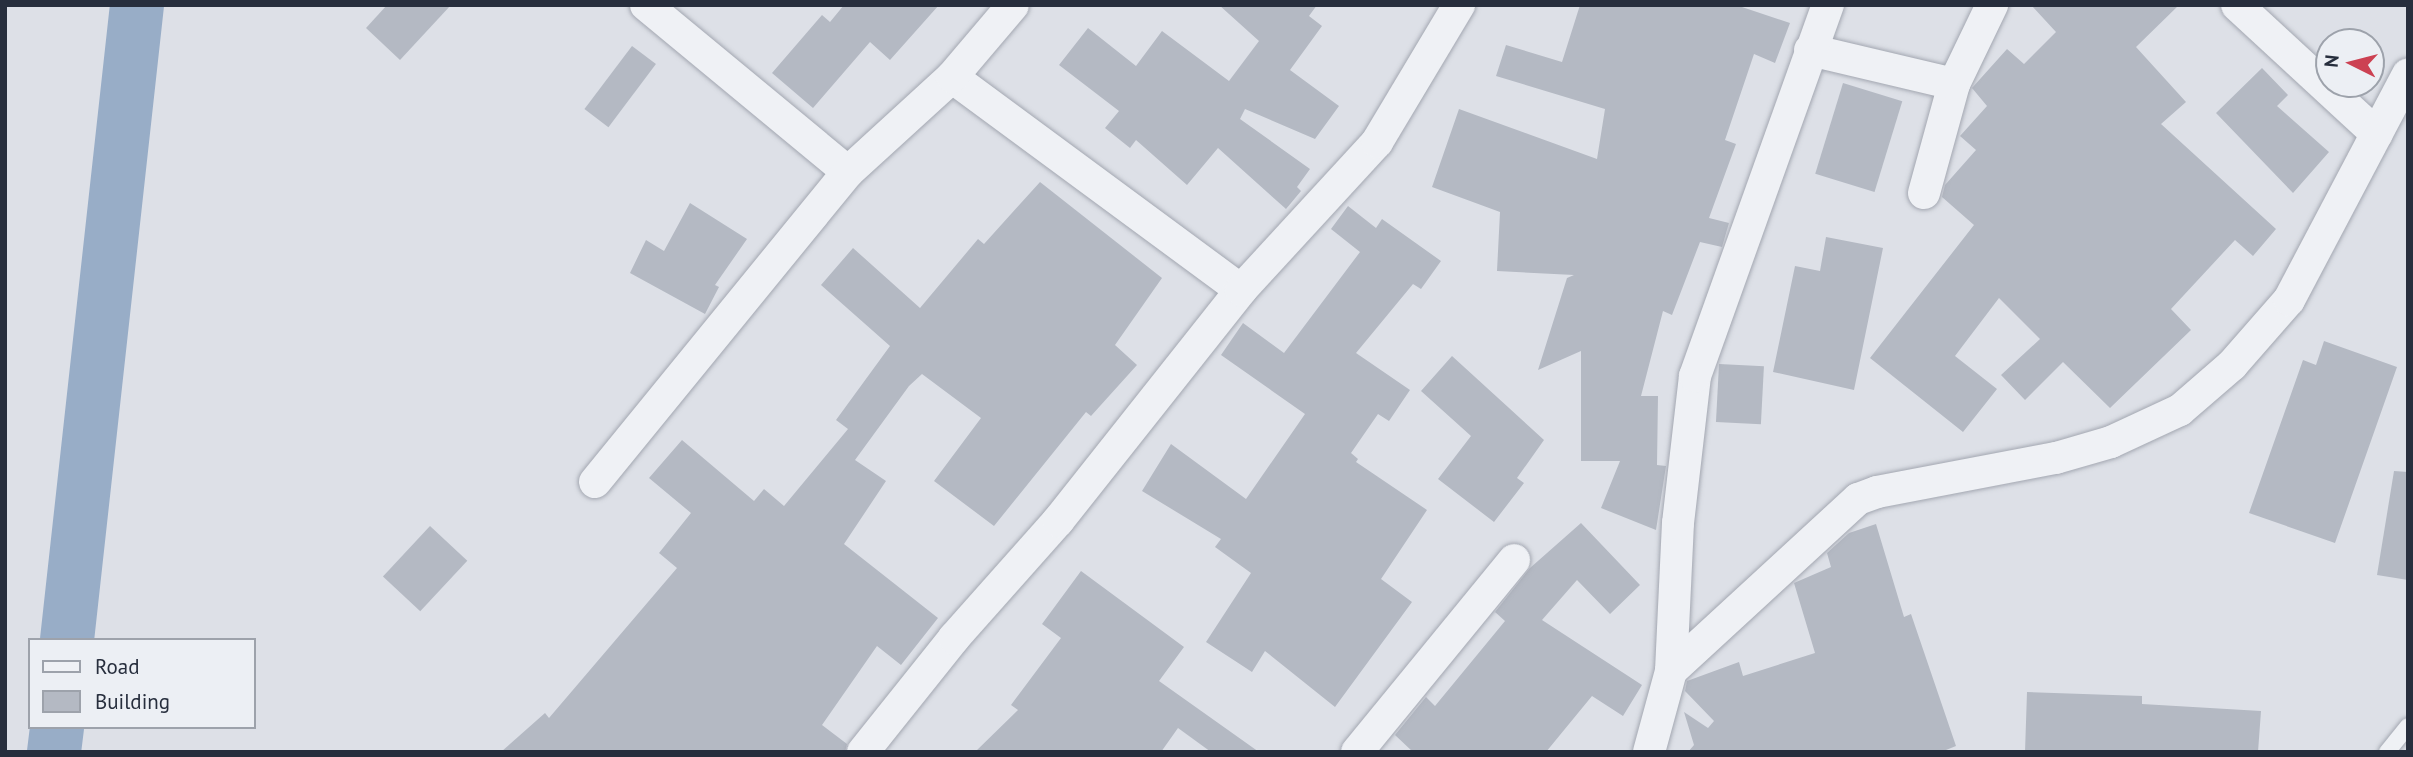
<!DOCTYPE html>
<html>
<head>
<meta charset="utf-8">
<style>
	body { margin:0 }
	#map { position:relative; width:2413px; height:757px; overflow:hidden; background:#dde0e7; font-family:"PT Sans",sans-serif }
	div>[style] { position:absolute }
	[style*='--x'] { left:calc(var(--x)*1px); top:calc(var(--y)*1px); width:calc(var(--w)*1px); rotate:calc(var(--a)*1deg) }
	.river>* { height:54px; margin:-27px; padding:0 27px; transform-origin:27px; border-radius:27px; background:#98adc7 }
	.building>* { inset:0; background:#b4b9c3; transform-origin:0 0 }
	.roads { filter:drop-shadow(0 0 2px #a3a7b1) drop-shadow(0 0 2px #a3a7b1) }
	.lane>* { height:16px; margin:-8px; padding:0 8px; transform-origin:8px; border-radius:8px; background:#eff1f5 }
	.street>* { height:32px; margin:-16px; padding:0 16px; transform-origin:16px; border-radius:16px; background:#eff1f5 }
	span { translate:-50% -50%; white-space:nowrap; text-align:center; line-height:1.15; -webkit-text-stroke:6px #eceff4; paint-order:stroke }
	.frame { position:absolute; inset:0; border:7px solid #272e3d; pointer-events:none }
	.legend { position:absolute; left:28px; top:638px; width:228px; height:91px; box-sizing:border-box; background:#eceff4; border:2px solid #9da2ab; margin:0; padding:9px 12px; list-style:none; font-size:21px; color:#272e3d }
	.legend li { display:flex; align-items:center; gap:14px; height:35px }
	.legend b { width:35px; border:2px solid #9da2ab }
	.north { position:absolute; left:2315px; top:28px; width:70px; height:70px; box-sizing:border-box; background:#eceff4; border:2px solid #9da2ab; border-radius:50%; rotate:276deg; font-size:19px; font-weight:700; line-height:28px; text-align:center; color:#272e3d }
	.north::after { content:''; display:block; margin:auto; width:24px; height:32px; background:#cc4152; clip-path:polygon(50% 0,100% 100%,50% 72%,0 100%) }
</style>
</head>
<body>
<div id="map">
	<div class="river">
		<i style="--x:67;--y:640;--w:639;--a:-83.71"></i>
		<i style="--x:54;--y:752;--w:25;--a:-83"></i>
	</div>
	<div class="building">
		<i style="clip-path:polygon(387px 5px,451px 5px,400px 60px,366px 28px)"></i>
		<i style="clip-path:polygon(844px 5px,939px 5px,890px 60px,870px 42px,813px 108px,772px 73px,822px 15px,830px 22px)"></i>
		<i style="clip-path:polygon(1219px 5px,1317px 5px,1309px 16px,1322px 26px,1290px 70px,1339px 106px,1315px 139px,1245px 109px,1240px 119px,1310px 169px,1297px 187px,1301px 191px,1286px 209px,1218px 148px,1187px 185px,1136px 140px,1130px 148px,1105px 128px,1119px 111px,1059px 65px,1088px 28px,1136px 66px,1162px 31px,1229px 81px,1259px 41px)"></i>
		<i style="clip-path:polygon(1580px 5px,1736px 5px,1790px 23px,1775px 63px,1754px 54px,1725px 140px,1736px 144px,1709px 218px,1729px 223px,1722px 247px,1700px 242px,1672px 315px,1663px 311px,1641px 396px,1658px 396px,1657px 465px,1666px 466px,1656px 530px,1601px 508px,1620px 461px,1581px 461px,1581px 351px,1538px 370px,1567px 278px,1574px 275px,1497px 271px,1500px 212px,1432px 187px,1459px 109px,1597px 159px,1605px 109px,1496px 76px,1506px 45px,1562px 62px)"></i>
		<i style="clip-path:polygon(2031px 5px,2179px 5px,2136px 47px,2186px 102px,2161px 124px,2276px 229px,2253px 256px,2235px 240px,2171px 309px,2191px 330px,2110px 408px,2063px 362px,2025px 400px,2001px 375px,2040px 339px,1999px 298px,1955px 356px,1997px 389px,1963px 432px,1870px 358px,1974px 225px,1942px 197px,1945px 185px,1976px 150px,1960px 136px,1987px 106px,1972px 88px,2007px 49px,2024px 64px,2056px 32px)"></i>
		<i style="left:632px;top:46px;width:30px;height:79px;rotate:37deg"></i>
		<i style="clip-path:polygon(2262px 68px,2288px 95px,2277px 106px,2329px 152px,2293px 193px,2216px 113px)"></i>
		<i style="left:1843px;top:83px;width:62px;height:95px;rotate:17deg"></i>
		<i style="clip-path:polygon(1040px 182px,1162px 278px,1115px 345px,1137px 365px,1091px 416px,1086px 412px,994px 526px,934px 481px,981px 418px,922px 374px,909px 386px,855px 460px,886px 481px,844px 544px,938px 618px,901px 665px,877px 646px,822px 725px,847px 744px,845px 752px,501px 752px,545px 713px,549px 718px,677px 568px,659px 553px,691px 513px,649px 478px,682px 440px,754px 501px,764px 489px,784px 506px,848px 429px,836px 420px,890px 346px,821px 285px,853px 248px,920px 308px,978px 239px,984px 244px)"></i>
		<i style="clip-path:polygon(690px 203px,747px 239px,715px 285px,719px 287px,705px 314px,630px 273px,646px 240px,664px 251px)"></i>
		<i style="clip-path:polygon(1348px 206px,1376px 228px,1382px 219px,1441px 261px,1421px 289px,1413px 284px,1356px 353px,1410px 390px,1389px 421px,1378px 414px,1351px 453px,1358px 459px,1356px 462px,1427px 510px,1381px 579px,1412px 602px,1335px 707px,1265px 651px,1252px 672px,1206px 642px,1251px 573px,1215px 547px,1221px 539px,1142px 491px,1171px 444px,1246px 499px,1305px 414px,1221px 355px,1243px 323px,1284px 353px,1360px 252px,1331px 229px)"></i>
		<i style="clip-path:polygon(1826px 237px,1883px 248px,1854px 390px,1773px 372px,1795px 266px,1820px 271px)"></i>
		<i style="clip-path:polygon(2324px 341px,2397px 367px,2335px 543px,2249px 513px,2303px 360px,2316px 365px)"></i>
		<i style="clip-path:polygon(1452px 356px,1544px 440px,1517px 478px,1524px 483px,1494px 522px,1438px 479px,1471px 436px,1421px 391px)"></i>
		<i style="left:1719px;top:364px;width:45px;height:58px;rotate:3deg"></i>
		<i style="clip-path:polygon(2394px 471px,2408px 472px,2408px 580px,2377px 575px)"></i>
		<i style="clip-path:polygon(1581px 523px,1640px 585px,1610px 614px,1577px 580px,1542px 620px,1642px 685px,1623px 716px,1592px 696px,1546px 752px,1413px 752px,1395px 735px,1426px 697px,1435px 706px,1505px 621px,1495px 612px,1530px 568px)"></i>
		<i style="clip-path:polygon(1876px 524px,1904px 617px,1911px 614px,1956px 746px,1941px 752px,1688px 752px,1694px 745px,1684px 712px,1708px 728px,1714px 721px,1685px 691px,1687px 681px,1739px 662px,1743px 676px,1815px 653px,1794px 583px,1831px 567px,1827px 553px,1849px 533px)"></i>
		<i style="left:430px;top:526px;width:51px;height:69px;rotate:43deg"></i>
		<i style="clip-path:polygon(1081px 571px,1184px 647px,1159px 681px,1259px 752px,1211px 752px,1178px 728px,1161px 752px,975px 752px,1018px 710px,1011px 705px,1061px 638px,1042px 624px)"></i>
		<i style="clip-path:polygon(2027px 692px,2142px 696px,2142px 704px,2261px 711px,2258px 752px,2025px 752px)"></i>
	</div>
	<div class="roads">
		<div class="lane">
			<i style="--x:2387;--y:752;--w:33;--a:-51"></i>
		</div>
		<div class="street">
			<i style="--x:646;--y:5;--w:262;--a:39.6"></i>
			<i style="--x:2237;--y:5;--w:190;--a:42.7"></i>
			<i style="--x:1810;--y:50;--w:148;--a:13.3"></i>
			<i style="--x:952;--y:77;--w:359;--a:36.4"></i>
			<i style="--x:1924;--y:193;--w:113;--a:-74.6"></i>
			<i style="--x:1954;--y:84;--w:88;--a:-64.3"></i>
			<i style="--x:595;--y:482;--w:400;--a:-50.8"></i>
			<i style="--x:848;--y:172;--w:141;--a:-42.4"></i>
			<i style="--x:952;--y:77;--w:94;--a:-49.7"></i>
			<i style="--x:1671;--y:671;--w:254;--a:-42.6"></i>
			<i style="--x:1858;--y:499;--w:20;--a:-20"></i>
			<i style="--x:1877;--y:492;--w:182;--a:-10.8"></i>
			<i style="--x:2056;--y:458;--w:57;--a:-16.2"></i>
			<i style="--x:2111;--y:442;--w:76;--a:-24.9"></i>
			<i style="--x:2180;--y:410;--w:69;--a:-40.9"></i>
			<i style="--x:2232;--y:365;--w:86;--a:-48.8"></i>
			<i style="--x:2289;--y:300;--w:255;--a:-62.2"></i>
			<i style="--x:863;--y:752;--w:146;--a:-51.4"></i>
			<i style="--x:954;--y:638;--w:157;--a:-48.4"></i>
			<i style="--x:1058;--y:521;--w:295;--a:-51.6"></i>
			<i style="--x:1241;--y:290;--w:201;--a:-47.4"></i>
			<i style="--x:1377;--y:142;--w:160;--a:-59.1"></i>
			<i style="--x:1357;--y:752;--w:248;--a:-50.7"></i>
			<i style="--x:1649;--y:752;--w:84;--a:-74.8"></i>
			<i style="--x:1671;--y:671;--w:148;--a:-87.3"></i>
			<i style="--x:1678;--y:523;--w:148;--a:-83.4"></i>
			<i style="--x:1695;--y:376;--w:394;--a:-70.3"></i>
		</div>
	</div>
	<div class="frame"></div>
	<ul class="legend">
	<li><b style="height:9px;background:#eff1f5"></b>Road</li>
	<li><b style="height:19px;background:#b4b9c3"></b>Building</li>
	</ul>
	<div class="north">N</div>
</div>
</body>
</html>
